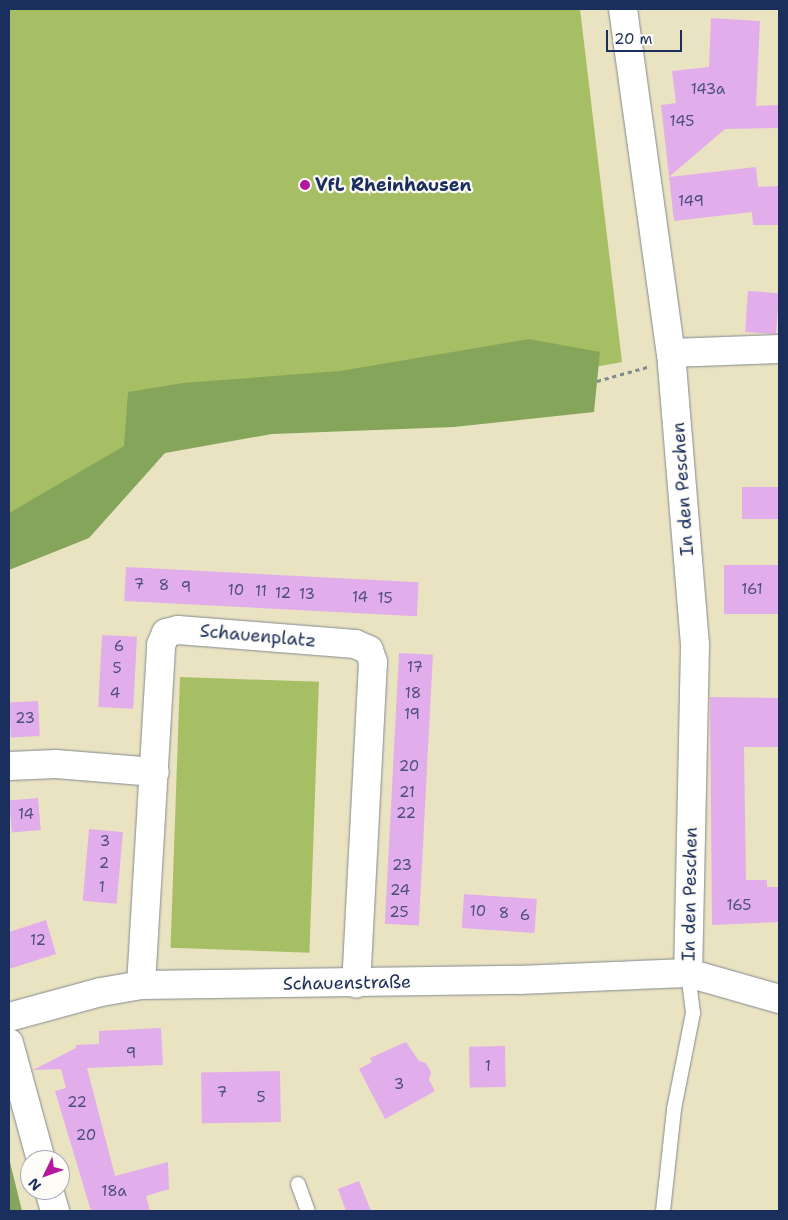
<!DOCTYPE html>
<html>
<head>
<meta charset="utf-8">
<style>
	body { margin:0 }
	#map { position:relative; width:788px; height:1220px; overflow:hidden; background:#eae3c1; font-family:"Shantell Sans",sans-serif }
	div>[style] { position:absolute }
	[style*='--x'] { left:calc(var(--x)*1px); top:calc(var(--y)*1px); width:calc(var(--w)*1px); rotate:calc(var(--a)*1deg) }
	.green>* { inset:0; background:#a7bf64; transform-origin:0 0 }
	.forest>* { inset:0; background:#85a65a }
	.building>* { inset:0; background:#e2adeb; transform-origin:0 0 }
	.path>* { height:3px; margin-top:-1.5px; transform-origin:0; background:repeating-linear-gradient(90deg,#828990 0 4px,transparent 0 8px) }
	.roads { filter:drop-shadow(0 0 1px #828990) drop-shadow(0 0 1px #828990) }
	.lane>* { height:14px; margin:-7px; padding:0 7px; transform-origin:7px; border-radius:7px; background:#fff }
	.street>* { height:28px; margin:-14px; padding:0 14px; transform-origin:14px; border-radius:14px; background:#fff }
	.dots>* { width:14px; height:14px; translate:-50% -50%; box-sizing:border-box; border:2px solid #fdfcf7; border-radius:50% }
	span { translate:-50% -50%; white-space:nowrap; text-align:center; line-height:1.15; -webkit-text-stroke:4.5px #fdfcf7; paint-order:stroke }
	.number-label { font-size:15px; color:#4d4e81 }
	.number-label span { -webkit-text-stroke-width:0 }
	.poi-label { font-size:18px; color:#1b2f5e; font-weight:700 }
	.left { translate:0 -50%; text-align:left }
	.street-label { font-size:18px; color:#1b2f5e }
	.frame { position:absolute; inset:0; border:10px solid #1b2f5e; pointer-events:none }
	.north { position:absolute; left:20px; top:1150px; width:50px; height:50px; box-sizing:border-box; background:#fdfcf7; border:1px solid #a3aaba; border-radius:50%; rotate:228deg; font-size:14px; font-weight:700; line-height:20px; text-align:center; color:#1b2f5e }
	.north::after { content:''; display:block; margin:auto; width:18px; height:22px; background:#b5179e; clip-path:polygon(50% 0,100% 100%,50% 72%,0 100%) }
	.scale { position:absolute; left:606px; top:30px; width:76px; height:22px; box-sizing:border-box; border:2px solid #1b2f5e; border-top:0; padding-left:6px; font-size:15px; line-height:18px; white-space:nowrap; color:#1b2f5e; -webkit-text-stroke:4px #fdfcf7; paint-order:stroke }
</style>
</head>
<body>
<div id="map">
	<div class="green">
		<i style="clip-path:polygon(9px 9px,580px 9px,622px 362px,160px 446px,9px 532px)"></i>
		<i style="left:180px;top:677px;width:139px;height:271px;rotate:2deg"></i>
	</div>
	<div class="forest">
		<i style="clip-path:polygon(529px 339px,600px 352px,594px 412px,454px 427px,272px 434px,165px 453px,89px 538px,9px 570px,9px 513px,124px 446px,128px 392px,183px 383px,340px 371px)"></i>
		<i style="clip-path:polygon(9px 1158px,22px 1211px,9px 1211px)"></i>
	</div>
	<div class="building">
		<i style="clip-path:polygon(711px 18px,760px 21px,756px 106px,779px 105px,779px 128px,725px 129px,669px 177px,756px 167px,758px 187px,779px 186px,779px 225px,753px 225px,752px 212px,674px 221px,661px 105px,676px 103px,672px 71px,709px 67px)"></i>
		<i style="left:748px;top:291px;width:31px;height:41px;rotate:4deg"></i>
		<i style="left:742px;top:487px;width:36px;height:32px"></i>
		<i style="left:779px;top:565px;width:49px;height:55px;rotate:90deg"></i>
		<i style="left:126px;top:567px;width:293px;height:34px;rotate:3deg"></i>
		<i style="left:102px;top:635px;width:35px;height:72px;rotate:3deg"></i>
		<i style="left:399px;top:653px;width:34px;height:271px;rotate:3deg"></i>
		<i style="clip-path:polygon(710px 697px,779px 698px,779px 747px,744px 747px,746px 880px,767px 880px,767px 887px,779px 887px,779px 922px,712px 925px)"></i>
		<i style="left:38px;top:701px;width:35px;height:29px;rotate:87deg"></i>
		<i style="left:38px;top:798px;width:32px;height:29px;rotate:85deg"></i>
		<i style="left:89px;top:829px;width:34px;height:72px;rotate:5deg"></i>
		<i style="left:464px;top:894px;width:73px;height:34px;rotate:4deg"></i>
		<i style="clip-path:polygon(46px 920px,56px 954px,9px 969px,9px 932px)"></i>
		<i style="clip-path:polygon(161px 1028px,163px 1065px,87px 1068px,115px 1176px,168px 1162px,169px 1189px,146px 1196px,150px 1211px,91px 1211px,55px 1091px,66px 1088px,61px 1069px,33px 1070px,76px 1048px,76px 1045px,99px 1044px,99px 1031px)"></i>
		<i style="clip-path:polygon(406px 1042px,419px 1061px,426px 1063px,431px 1072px,429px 1080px,435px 1091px,385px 1119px,359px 1069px,372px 1062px,370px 1058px)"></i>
		<i style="left:505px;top:1046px;width:41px;height:36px;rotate:89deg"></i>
		<i style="left:280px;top:1071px;width:51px;height:79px;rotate:89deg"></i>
		<i style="clip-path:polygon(359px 1181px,371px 1211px,346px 1211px,338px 1189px)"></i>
	</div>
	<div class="path">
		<i style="--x:597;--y:381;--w:52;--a:-15.6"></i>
	</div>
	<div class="roads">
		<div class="lane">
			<i style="--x:298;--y:1184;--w:29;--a:70"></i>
			<i style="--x:663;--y:1211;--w:103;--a:-83.8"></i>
			<i style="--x:674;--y:1109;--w:98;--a:-78.8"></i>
			<i style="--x:693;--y:1013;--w:40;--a:-97.1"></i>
		</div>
		<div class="street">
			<i style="--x:623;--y:9;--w:347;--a:82.1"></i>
			<i style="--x:671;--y:353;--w:293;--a:85.3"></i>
			<i style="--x:695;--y:645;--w:328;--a:91.2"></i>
			<i style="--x:671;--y:353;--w:108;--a:-2.1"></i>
			<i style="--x:9;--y:766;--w:47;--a:-2.4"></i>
			<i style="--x:56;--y:764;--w:99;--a:4.6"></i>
			<i style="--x:141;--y:985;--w:341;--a:-86.6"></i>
			<i style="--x:161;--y:645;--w:13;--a:-67"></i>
			<i style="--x:166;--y:633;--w:12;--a:-14"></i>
			<i style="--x:178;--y:630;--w:178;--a:4.5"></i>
			<i style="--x:355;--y:644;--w:15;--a:23"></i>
			<i style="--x:369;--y:650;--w:13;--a:72"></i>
			<i style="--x:373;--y:662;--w:322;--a:93"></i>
			<i style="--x:9;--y:1017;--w:95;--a:-15.2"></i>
			<i style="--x:101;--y:992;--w:41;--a:-9.9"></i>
			<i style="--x:141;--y:985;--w:378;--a:-0.8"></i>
			<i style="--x:519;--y:980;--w:169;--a:-2.4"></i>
			<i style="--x:688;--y:973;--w:95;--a:15.9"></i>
			<i style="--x:9;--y:1043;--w:121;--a:74.7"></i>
			<i style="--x:49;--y:1190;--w:22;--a:74"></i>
		</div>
	</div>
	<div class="dots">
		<i style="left:305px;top:185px;background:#b5179e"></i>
	</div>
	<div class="number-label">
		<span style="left:708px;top:90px">143a</span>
		<span style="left:682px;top:122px">145</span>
		<span style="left:691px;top:202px">149</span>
		<span style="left:139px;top:585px">7</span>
		<span style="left:164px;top:586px">8</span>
		<span style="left:186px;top:588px">9</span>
		<span style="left:752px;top:590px">161</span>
		<span style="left:236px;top:591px">10</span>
		<span style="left:261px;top:592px">11</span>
		<span style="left:283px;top:594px">12</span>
		<span style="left:307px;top:595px">13</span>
		<span style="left:360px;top:598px">14</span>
		<span style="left:385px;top:599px">15</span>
		<span style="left:119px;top:647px">6</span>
		<span style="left:415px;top:668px">17</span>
		<span style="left:117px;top:669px">5</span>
		<span style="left:115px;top:694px">4</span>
		<span style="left:413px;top:694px">18</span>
		<span style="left:412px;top:715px">19</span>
		<span style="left:25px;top:719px">23</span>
		<span style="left:409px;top:767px">20</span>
		<span style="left:407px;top:793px">21</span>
		<span style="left:406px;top:814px">22</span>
		<span style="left:26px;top:815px">14</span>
		<span style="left:105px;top:842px">3</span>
		<span style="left:104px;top:864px">2</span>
		<span style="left:402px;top:866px">23</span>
		<span style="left:102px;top:888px">1</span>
		<span style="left:400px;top:891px">24</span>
		<span style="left:739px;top:906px">165</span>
		<span style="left:478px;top:912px">10</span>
		<span style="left:399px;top:913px">25</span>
		<span style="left:504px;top:914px">8</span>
		<span style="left:525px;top:916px">6</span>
		<span style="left:38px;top:941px">12</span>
		<span style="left:131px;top:1054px">9</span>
		<span style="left:488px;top:1067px">1</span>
		<span style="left:399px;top:1085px">3</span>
		<span style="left:222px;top:1093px">7</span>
		<span style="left:261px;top:1098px">5</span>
		<span style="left:77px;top:1103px">22</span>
		<span style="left:86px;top:1136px">20</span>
		<span style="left:114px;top:1192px">18a</span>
	</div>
	<div class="poi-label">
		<span class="left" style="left:315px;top:185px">VfL Rheinhausen</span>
	</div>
	<div class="street-label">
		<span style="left:683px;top:489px;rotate:-94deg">In den Peschen</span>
		<span style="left:258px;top:636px;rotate:5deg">Schauenplatz</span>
		<span style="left:690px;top:894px;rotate:-89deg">In den Peschen</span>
		<span style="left:347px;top:983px;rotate:-1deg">Schauenstraße</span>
	</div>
	<div class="frame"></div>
	<div class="north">N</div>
	<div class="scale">20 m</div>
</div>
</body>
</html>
